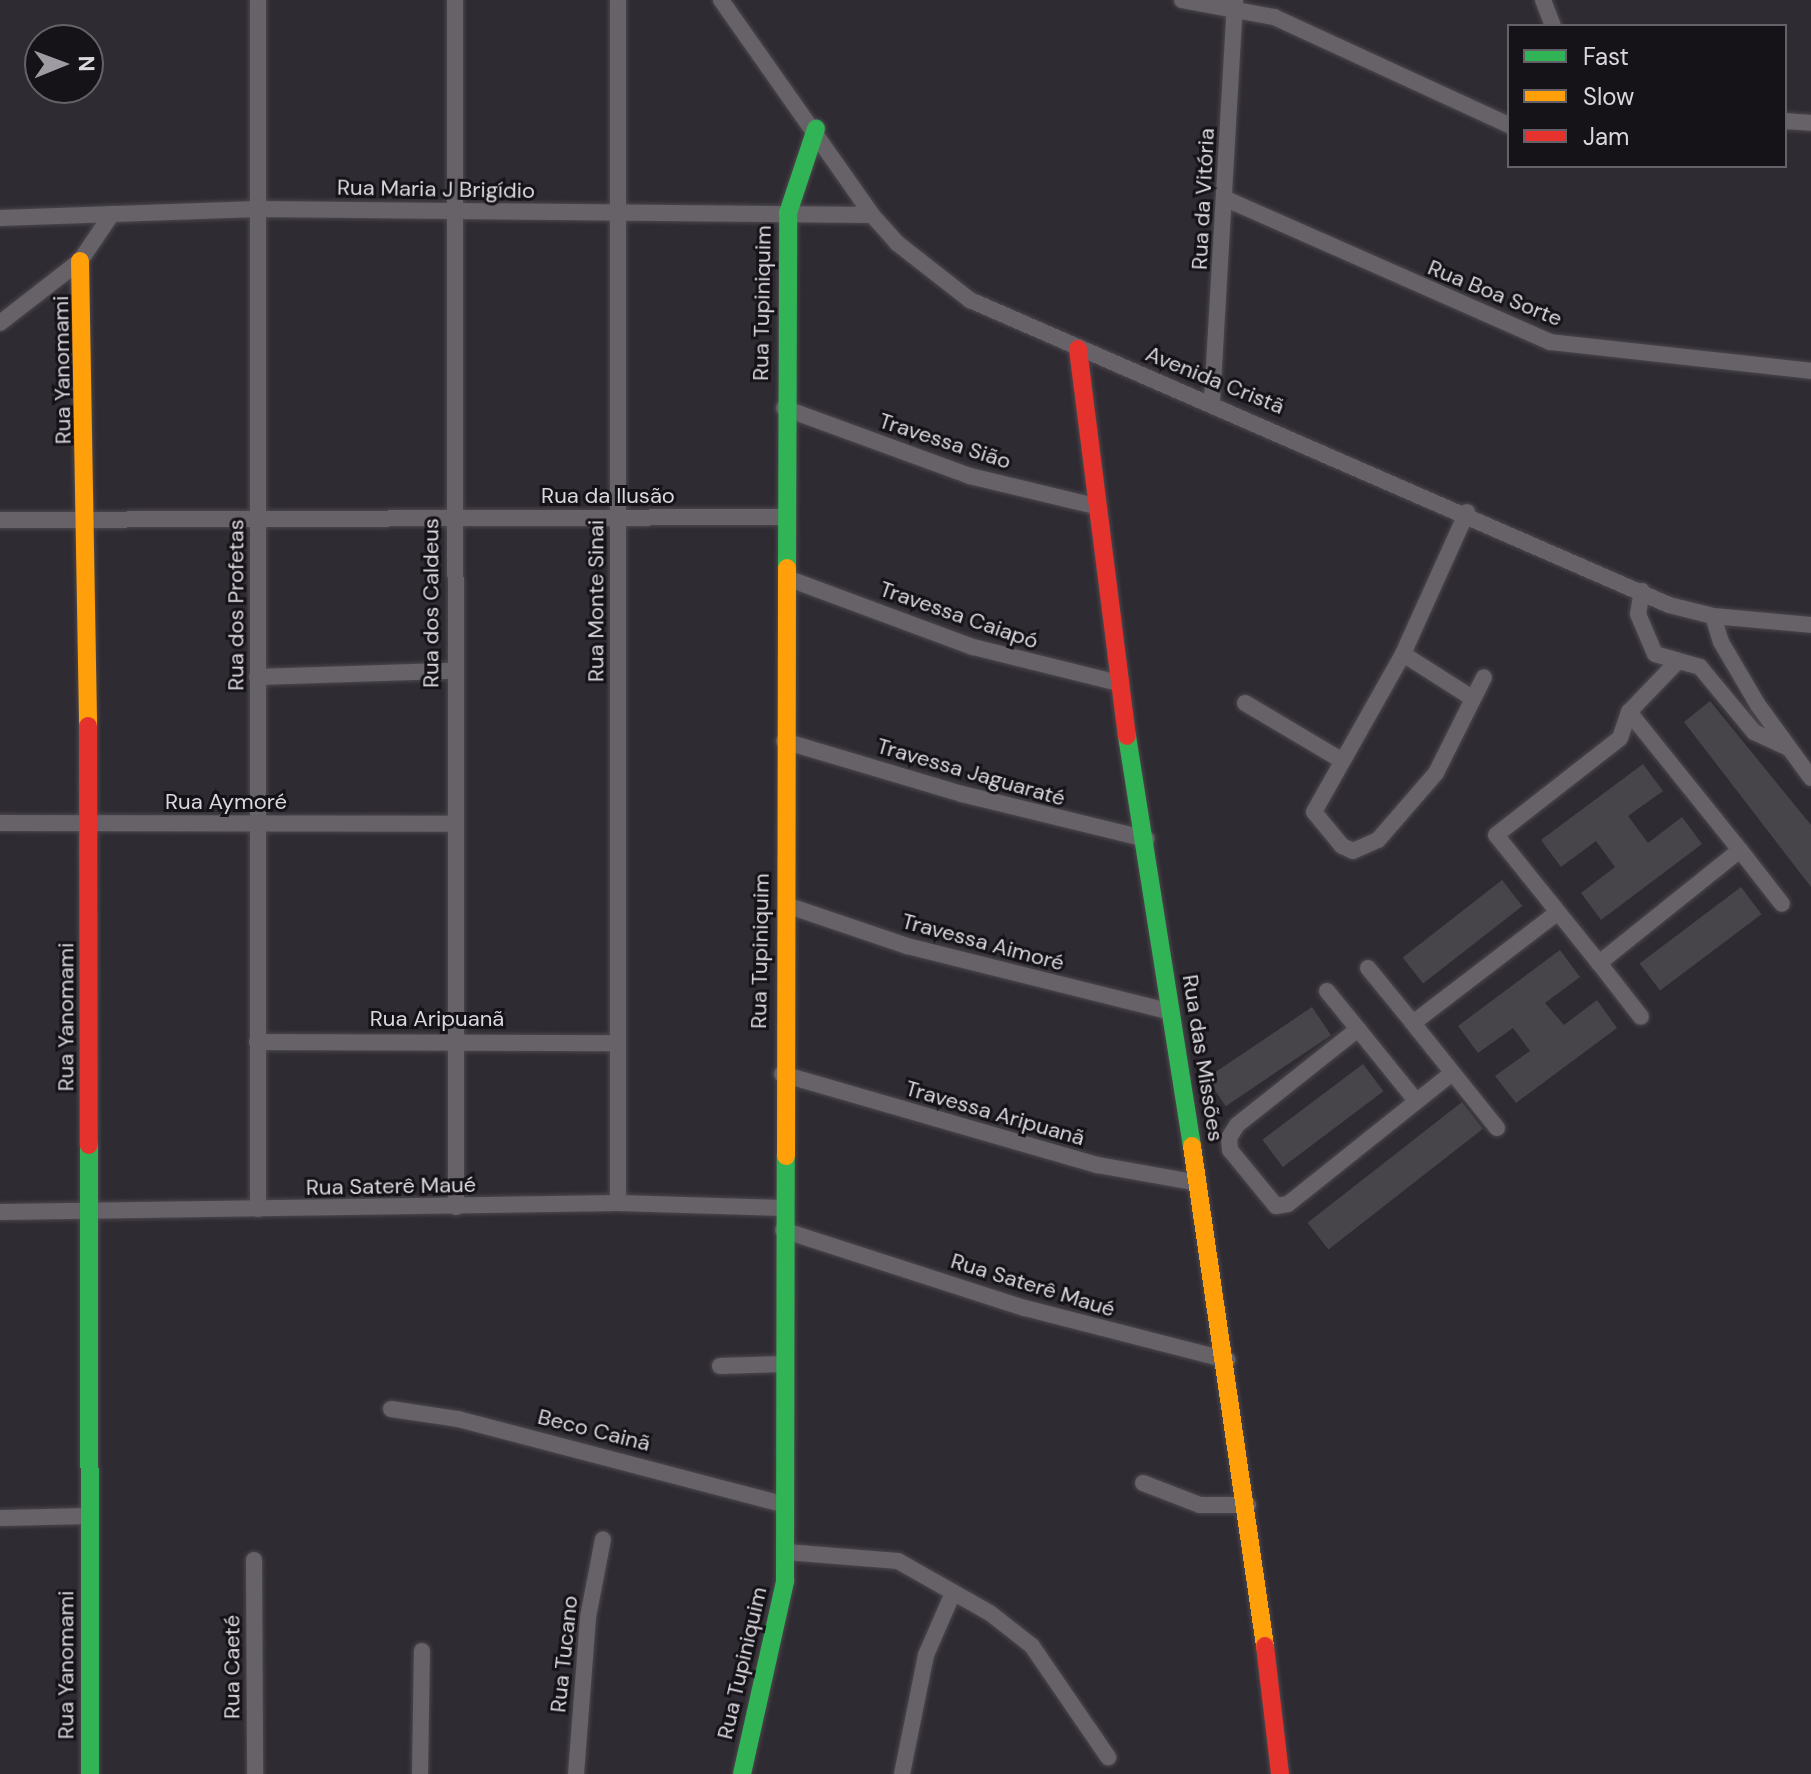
<!DOCTYPE html>
<html>
<head>
<meta charset="utf-8">
<style>
	body { margin:0 }
	#map { position:relative; width:1811px; height:1774px; overflow:hidden; background:#2f2b32; font-family:"DM Sans",sans-serif }
	div>[style] { position:absolute }
	[style*='--x'] { left:calc(var(--x)*1px); top:calc(var(--y)*1px); width:calc(var(--w)*1px); rotate:calc(var(--a)*1deg) }
	.building>* { inset:0; background:#48454a; transform-origin:0 0 }
	.roads { filter:drop-shadow(0 0 2px #4b474d) drop-shadow(0 0 2px #4b474d) }
	.street>* { height:16px; margin:-8px; padding:0 8px; transform-origin:8px; border-radius:8px; background:#666268 }
	.fast>* { height:18px; margin:-9px; padding:0 9px; transform-origin:9px; border-radius:9px; background:#30b455 }
	.slow>* { height:18px; margin:-9px; padding:0 9px; transform-origin:9px; border-radius:9px; background:#ff9f0a }
	.jam>* { height:18px; margin:-9px; padding:0 9px; transform-origin:9px; border-radius:9px; background:#e5322d }
	span { translate:-50% -50%; white-space:nowrap; text-align:center; line-height:1.15; -webkit-text-stroke:6px #161318; paint-order:stroke }
	.street-label { font-size:22px; color:#dbd7df }
	.legend { position:absolute; left:1507px; top:24px; width:280px; height:144px; box-sizing:border-box; background:#161318; border:2px solid #656168; margin:0; padding:10px 14px; list-style:none; font-size:24px; color:#dbd7df }
	.legend li { display:flex; align-items:center; gap:16px; height:40px }
	.legend b { width:40px; border:2px solid #656168 }
	.north { position:absolute; left:24px; top:24px; width:80px; height:80px; box-sizing:border-box; background:#161318; border:2px solid #656168; border-radius:50%; rotate:89deg; font-size:22px; font-weight:700; line-height:32px; text-align:center; color:#dbd7df }
	.north::after { content:''; display:block; margin:auto; width:28px; height:36px; background:#9f9ba2; clip-path:polygon(50% 0,100% 100%,50% 72%,0 100%) }
</style>
</head>
<body>
<div id="map">
	<div class="building">
		<i style="clip-path:polygon(1710px 701px,1811px 825px,1811px 887px,1684px 722px)"></i>
		<i style="clip-path:polygon(1643px 764px,1663px 791px,1628px 816px,1648px 843px,1682px 817px,1702px 844px,1601px 920px,1581px 893px,1615px 867px,1596px 841px,1561px 867px,1541px 840px)"></i>
		<i style="left:1502px;top:880px;width:33px;height:126px;rotate:52deg"></i>
		<i style="left:1741px;top:887px;width:34px;height:127px;rotate:53deg"></i>
		<i style="clip-path:polygon(1560px 950px,1580px 977px,1545px 1003px,1564px 1025px,1597px 1000px,1617px 1028px,1516px 1103px,1495px 1076px,1530px 1051px,1513px 1028px,1478px 1053px,1458px 1026px)"></i>
		<i style="left:1312px;top:1007px;width:34px;height:127px;rotate:56deg"></i>
		<i style="left:1363px;top:1064px;width:34px;height:126px;rotate:53deg"></i>
		<i style="left:1462px;top:1102px;width:34px;height:196px;rotate:52deg"></i>
	</div>
	<div class="roads">
		<div class="street">
			<i style="--x:455;--y:0;--w:1207;--a:89.95"></i>
			<i style="--x:618;--y:0;--w:1203;--a:90"></i>
			<i style="--x:721;--y:0;--w:263;--a:54.9"></i>
			<i style="--x:872;--y:215;--w:38;--a:48"></i>
			<i style="--x:897;--y:243;--w:93;--a:38"></i>
			<i style="--x:970;--y:300;--w:763;--a:23.57"></i>
			<i style="--x:1669;--y:605;--w:45;--a:14"></i>
			<i style="--x:1713;--y:616;--w:98;--a:5.2"></i>
			<i style="--x:1182;--y:0;--w:94;--a:10.5"></i>
			<i style="--x:1274;--y:17;--w:259;--a:24.7"></i>
			<i style="--x:1543;--y:0;--w:28;--a:69"></i>
			<i style="--x:1785;--y:121;--w:26;--a:4"></i>
			<i style="--x:1226;--y:199;--w:354;--a:23.8"></i>
			<i style="--x:1550;--y:342;--w:263;--a:6.3"></i>
			<i style="--x:0;--y:218;--w:258;--a:-2"></i>
			<i style="--x:258;--y:209;--w:614;--a:0.56"></i>
			<i style="--x:0;--y:323;--w:101;--a:-37.8"></i>
			<i style="--x:80;--y:261;--w:57;--a:-55.8"></i>
			<i style="--x:1212;--y:401;--w:402;--a:-86.7"></i>
			<i style="--x:784;--y:408;--w:198;--a:20.1"></i>
			<i style="--x:970;--y:476;--w:129;--a:13.5"></i>
			<i style="--x:1467;--y:512;--w:156;--a:114.3"></i>
			<i style="--x:1403;--y:654;--w:181;--a:119.4"></i>
			<i style="--x:1314;--y:812;--w:44;--a:50.5"></i>
			<i style="--x:1342;--y:846;--w:12;--a:24"></i>
			<i style="--x:1353;--y:851;--w:27;--a:-24"></i>
			<i style="--x:1378;--y:840;--w:89;--a:-49.1"></i>
			<i style="--x:1436;--y:773;--w:107;--a:-63.4"></i>
			<i style="--x:0;--y:520;--w:784;--a:-0.22"></i>
			<i style="--x:787;--y:578;--w:198;--a:20.4"></i>
			<i style="--x:973;--y:647;--w:150;--a:13.9"></i>
			<i style="--x:1642;--y:591;--w:23;--a:100"></i>
			<i style="--x:1638;--y:614;--w:43;--a:67"></i>
			<i style="--x:1655;--y:654;--w:47;--a:16.1"></i>
			<i style="--x:1700;--y:667;--w:85;--a:50.3"></i>
			<i style="--x:1754;--y:732;--w:38;--a:25"></i>
			<i style="--x:1713;--y:616;--w:27;--a:73"></i>
			<i style="--x:1721;--y:642;--w:73;--a:59.6"></i>
			<i style="--x:1758;--y:705;--w:90;--a:54"></i>
			<i style="--x:1403;--y:654;--w:82;--a:32.5"></i>
			<i style="--x:257;--y:677;--w:196;--a:-1.8"></i>
			<i style="--x:1245;--y:703;--w:112;--a:30.7"></i>
			<i style="--x:1629;--y:712;--w:177;--a:51.2"></i>
			<i style="--x:1740;--y:850;--w:181;--a:141.3"></i>
			<i style="--x:1599;--y:963;--w:164;--a:-128.8"></i>
			<i style="--x:1496;--y:835;--w:157;--a:-38"></i>
			<i style="--x:1620;--y:738;--w:28;--a:-71"></i>
			<i style="--x:1629;--y:712;--w:66;--a:-46.2"></i>
			<i style="--x:784;--y:741;--w:186;--a:16.6"></i>
			<i style="--x:962;--y:794;--w:190;--a:13.7"></i>
			<i style="--x:0;--y:823;--w:452;--a:0.1"></i>
			<i style="--x:1740;--y:850;--w:68;--a:52.1"></i>
			<i style="--x:786;--y:905;--w:128;--a:18.7"></i>
			<i style="--x:907;--y:946;--w:272;--a:14"></i>
			<i style="--x:1599;--y:963;--w:68;--a:52.1"></i>
			<i style="--x:1368;--y:968;--w:71;--a:50.7"></i>
			<i style="--x:1327;--y:991;--w:49;--a:50.8"></i>
			<i style="--x:1358;--y:1029;--w:154;--a:141.6"></i>
			<i style="--x:1237;--y:1125;--w:15;--a:122"></i>
			<i style="--x:1229;--y:1138;--w:12;--a:85"></i>
			<i style="--x:1230;--y:1150;--w:72;--a:50.6"></i>
			<i style="--x:1276;--y:1206;--w:12;--a:-9"></i>
			<i style="--x:1288;--y:1204;--w:208;--a:-38.6"></i>
			<i style="--x:1358;--y:1029;--w:92;--a:51.1"></i>
			<i style="--x:257;--y:1042;--w:360;--a:0.2"></i>
			<i style="--x:782;--y:1074;--w:329;--a:16.1"></i>
			<i style="--x:1098;--y:1165;--w:102;--a:10.2"></i>
			<i style="--x:1497;--y:1128;--w:134;--a:-128.7"></i>
			<i style="--x:1413;--y:1023;--w:181;--a:-37.4"></i>
			<i style="--x:258;--y:1209;--w:1209;--a:-90"></i>
			<i style="--x:0;--y:1212;--w:618;--a:-0.83"></i>
			<i style="--x:618;--y:1203;--w:166;--a:1.7"></i>
			<i style="--x:783;--y:1230;--w:254;--a:17.9"></i>
			<i style="--x:1025;--y:1308;--w:209;--a:14.4"></i>
			<i style="--x:720;--y:1366;--w:63;--a:-1.8"></i>
			<i style="--x:391;--y:1409;--w:68;--a:8.5"></i>
			<i style="--x:458;--y:1419;--w:336;--a:14.7"></i>
			<i style="--x:1143;--y:1483;--w:61;--a:21.1"></i>
			<i style="--x:1200;--y:1505;--w:48;--a:0"></i>
			<i style="--x:0;--y:1518;--w:91;--a:-1.3"></i>
			<i style="--x:786;--y:1552;--w:112;--a:4.6"></i>
			<i style="--x:898;--y:1561;--w:106;--a:29.5"></i>
			<i style="--x:990;--y:1613;--w:53;--a:38.2"></i>
			<i style="--x:1032;--y:1646;--w:135;--a:55.6"></i>
			<i style="--x:254;--y:1560;--w:214;--a:89.7"></i>
			<i style="--x:420;--y:1774;--w:123;--a:-89.1"></i>
			<i style="--x:576;--y:1774;--w:157;--a:-85.6"></i>
			<i style="--x:588;--y:1617;--w:79;--a:-79.1"></i>
			<i style="--x:902;--y:1774;--w:121;--a:-78.6"></i>
			<i style="--x:926;--y:1655;--w:68;--a:-66.5"></i>
		</div>
		<div class="fast">
			<i style="--x:787;--y:568;--w:355;--a:-89.8"></i>
			<i style="--x:788;--y:213;--w:89;--a:-71.6"></i>
			<i style="--x:1127;--y:736;--w:415;--a:81"></i>
			<i style="--x:89;--y:1145;--w:629;--a:89.91"></i>
			<i style="--x:742;--y:1774;--w:198;--a:-77.4"></i>
			<i style="--x:785;--y:1581;--w:425;--a:-89.9"></i>
		</div>
		<div class="slow">
			<i style="--x:80;--y:261;--w:465;--a:89"></i>
			<i style="--x:1192;--y:1146;--w:505;--a:81.69"></i>
			<i style="--x:786;--y:1156;--w:588;--a:-89.9"></i>
		</div>
		<div class="jam">
			<i style="--x:1078;--y:349;--w:390;--a:82.8"></i>
			<i style="--x:88;--y:726;--w:419;--a:89.9"></i>
			<i style="--x:1265;--y:1646;--w:129;--a:83.3"></i>
		</div>
	</div>
	<div class="street-label">
		<span style="left:436px;top:189px;rotate:1deg">Rua Maria J Brigídio</span>
		<span style="left:1203px;top:199px;rotate:-87deg">Rua da Vitória</span>
		<span style="left:1495px;top:293px;rotate:22deg">Rua Boa Sorte</span>
		<span style="left:762px;top:303px;rotate:-89deg">Rua Tupiniquim</span>
		<span style="left:62px;top:370px;rotate:-91deg">Rua Yanomami</span>
		<span style="left:1215px;top:380px;rotate:22deg">Avenida Cristã</span>
		<span style="left:945px;top:441px;rotate:18deg">Travessa Sião</span>
		<span style="left:608px;top:496px">Rua da Ilusão</span>
		<span style="left:596px;top:601px;rotate:-90deg">Rua Monte Sinai</span>
		<span style="left:431px;top:603px;rotate:-90deg">Rua dos Caldeus</span>
		<span style="left:236px;top:605px;rotate:-90deg">Rua dos Profetas</span>
		<span style="left:959px;top:615px;rotate:19deg">Travessa Caiapó</span>
		<span style="left:971px;top:772px;rotate:16deg">Travessa Jaguaraté</span>
		<span style="left:226px;top:802px">Rua Aymoré</span>
		<span style="left:983px;top:942px;rotate:15deg">Travessa Aimoré</span>
		<span style="left:760px;top:951px;rotate:-89deg">Rua Tupiniquim</span>
		<span style="left:66px;top:1017px;rotate:-90deg">Rua Yanomami</span>
		<span style="left:437px;top:1019px">Rua Aripuanã</span>
		<span style="left:1203px;top:1058px;rotate:81deg">Rua das Missões</span>
		<span style="left:995px;top:1113px;rotate:16deg">Travessa Aripuanã</span>
		<span style="left:391px;top:1186px;rotate:-1deg">Rua Saterê Maué</span>
		<span style="left:1033px;top:1285px;rotate:17deg">Rua Saterê Maué</span>
		<span style="left:594px;top:1430px;rotate:14deg">Beco Cainã</span>
		<span style="left:564px;top:1654px;rotate:-84deg">Rua Tucano</span>
		<span style="left:742px;top:1663px;rotate:-77deg">Rua Tupiniquim</span>
		<span style="left:66px;top:1665px;rotate:-90deg">Rua Yanomami</span>
		<span style="left:232px;top:1667px;rotate:-90deg">Rua Caeté</span>
	</div>
	<ul class="legend">
	<li><b style="height:10px;background:#30b455"></b>Fast</li>
	<li><b style="height:10px;background:#ff9f0a"></b>Slow</li>
	<li><b style="height:10px;background:#e5322d"></b>Jam</li>
	</ul>
	<div class="north">N</div>
</div>
</body>
</html>
